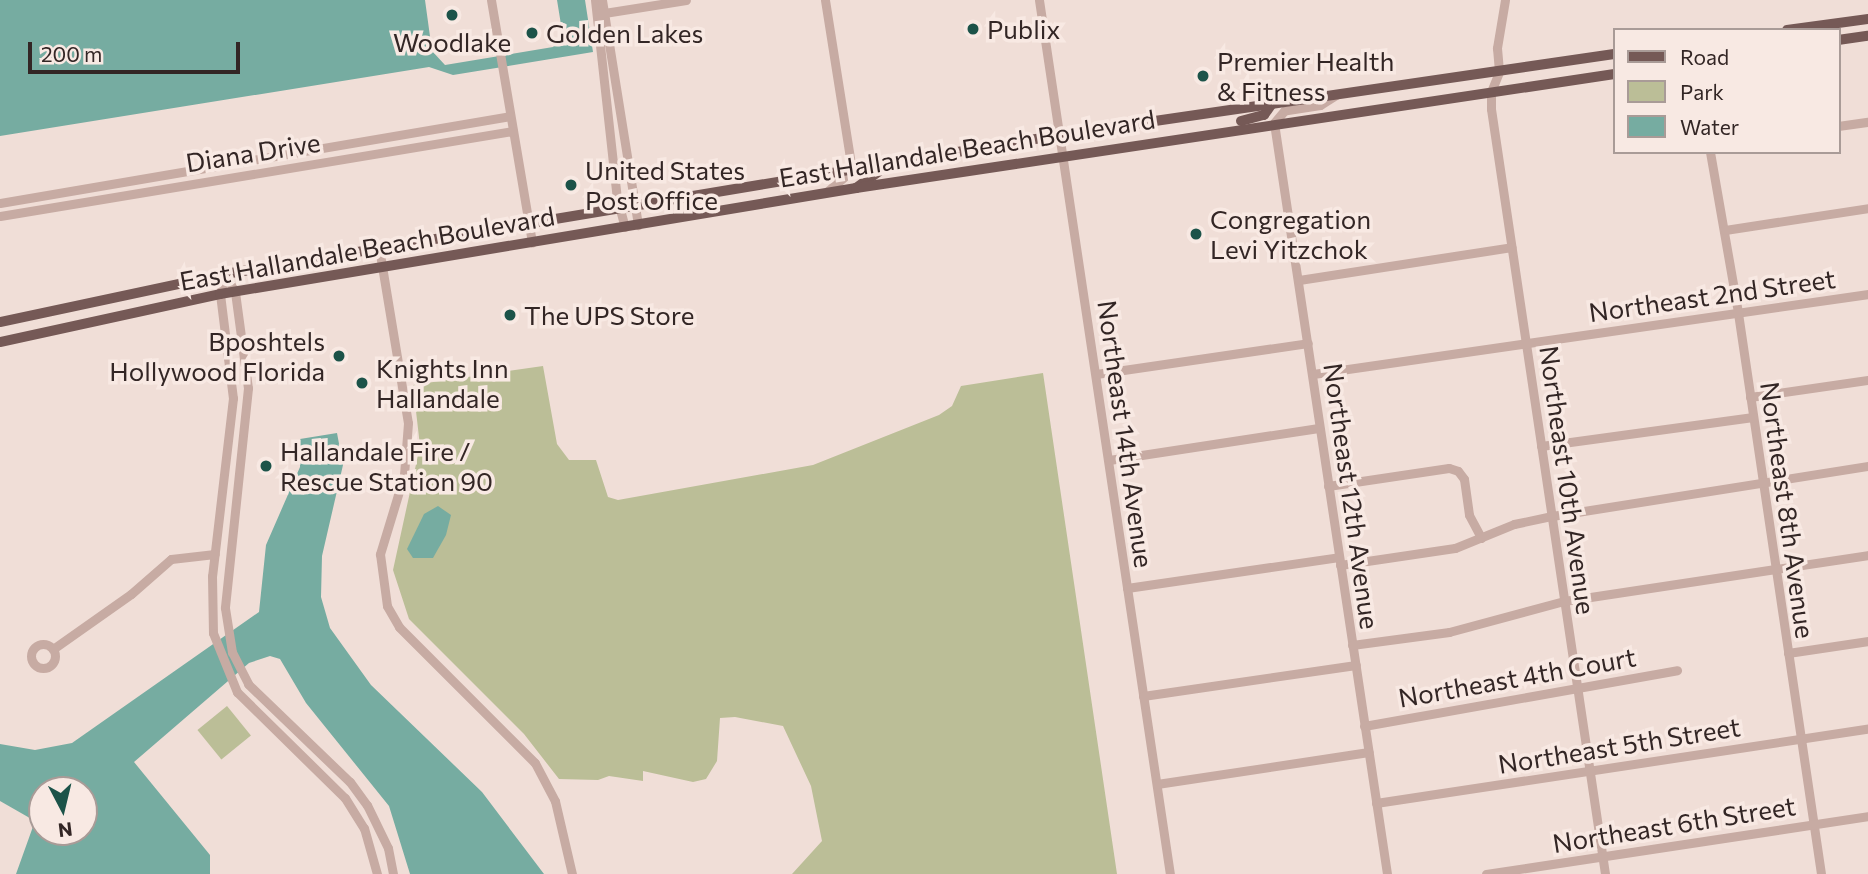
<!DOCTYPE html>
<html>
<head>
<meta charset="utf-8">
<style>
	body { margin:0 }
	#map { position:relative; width:1868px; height:874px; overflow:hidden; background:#f0ded7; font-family:Commissioner,sans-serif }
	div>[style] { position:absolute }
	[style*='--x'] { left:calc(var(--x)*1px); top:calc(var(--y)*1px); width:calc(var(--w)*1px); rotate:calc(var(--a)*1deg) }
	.green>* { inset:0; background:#bbbe97; transform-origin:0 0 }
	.water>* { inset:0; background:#76aca1 }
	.minor>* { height:9px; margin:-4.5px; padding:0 4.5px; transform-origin:4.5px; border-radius:4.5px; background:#c7aba3 }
	.minor>.ring { margin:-4.5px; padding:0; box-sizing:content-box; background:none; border:9px solid #c7aba3; border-radius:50% }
	.major>* { height:10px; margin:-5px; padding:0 5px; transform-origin:5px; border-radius:5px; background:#755956 }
	.dots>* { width:19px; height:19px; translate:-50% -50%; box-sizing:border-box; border:4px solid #f8e9e3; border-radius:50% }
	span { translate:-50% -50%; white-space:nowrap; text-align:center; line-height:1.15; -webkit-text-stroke:7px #f8e9e3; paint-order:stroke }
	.poi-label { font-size:26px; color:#332625 }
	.left { translate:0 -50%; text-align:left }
	.right { translate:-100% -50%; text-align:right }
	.street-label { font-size:26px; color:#332625 }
	.legend { position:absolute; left:1613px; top:28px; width:228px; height:126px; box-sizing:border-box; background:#f8e9e3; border:2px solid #a99b97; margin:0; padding:9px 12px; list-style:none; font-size:21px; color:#332625 }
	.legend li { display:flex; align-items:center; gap:14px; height:35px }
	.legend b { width:35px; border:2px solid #a99b97 }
	.north { position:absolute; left:28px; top:776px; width:70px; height:70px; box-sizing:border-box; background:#f8e9e3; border:2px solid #a99b97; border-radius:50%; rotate:173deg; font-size:19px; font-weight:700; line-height:28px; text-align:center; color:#332625 }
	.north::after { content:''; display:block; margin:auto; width:24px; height:32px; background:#1c5349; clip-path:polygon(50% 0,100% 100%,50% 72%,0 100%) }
	.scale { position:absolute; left:28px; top:42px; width:212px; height:32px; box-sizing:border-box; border:4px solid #332625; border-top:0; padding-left:9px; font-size:21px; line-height:24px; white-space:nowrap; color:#332625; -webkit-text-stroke:5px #f8e9e3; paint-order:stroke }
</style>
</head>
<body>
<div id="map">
	<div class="green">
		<i style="clip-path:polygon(543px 366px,557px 444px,569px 460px,596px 460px,608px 497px,618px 500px,813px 465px,939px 415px,952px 406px,961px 386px,1043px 373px,1117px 874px,792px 874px,822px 841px,811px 786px,783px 726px,735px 717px,720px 718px,717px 761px,706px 779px,693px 782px,643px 771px,643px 781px,609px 776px,598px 780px,559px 779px,524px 734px,409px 619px,393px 570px,420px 446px,413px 385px)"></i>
		<i style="left:227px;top:706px;width:38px;height:38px;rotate:51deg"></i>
	</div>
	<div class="water">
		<i style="clip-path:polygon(0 0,425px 0,432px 51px,445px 65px,553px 47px,563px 37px,557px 0,585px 0,593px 52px,453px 75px,429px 67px,0 136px)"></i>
		<i style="clip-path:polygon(evenodd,337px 433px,343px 465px,322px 556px,321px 597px,330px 628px,371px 685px,482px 792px,544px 874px,410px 874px,389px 806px,306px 703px,280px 659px,270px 656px,249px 663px,134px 762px,210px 855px,210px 874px,16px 874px,35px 821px,0 801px,0 744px,35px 750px,72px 743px,259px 612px,266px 545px,300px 467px,300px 439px,337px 433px,42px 790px,84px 790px,84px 832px,42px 832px,42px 790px)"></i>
		<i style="clip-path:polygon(438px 506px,451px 515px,446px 535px,433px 558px,413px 558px,407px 549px,424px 514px)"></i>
	</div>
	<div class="minor">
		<i style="--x:491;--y:0;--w:246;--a:80.4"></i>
		<i style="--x:595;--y:0;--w:199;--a:83.7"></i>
		<i style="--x:617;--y:198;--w:30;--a:75"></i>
		<i style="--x:602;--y:0;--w:228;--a:80.9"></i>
		<i style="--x:825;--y:0;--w:172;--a:81"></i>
		<i style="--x:852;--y:170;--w:32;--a:139"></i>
		<i style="--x:1039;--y:0;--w:884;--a:81.48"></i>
		<i style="--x:1505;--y:0;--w:49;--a:99.5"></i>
		<i style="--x:1497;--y:48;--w:24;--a:85"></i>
		<i style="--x:1499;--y:72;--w:22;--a:112"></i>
		<i style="--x:1491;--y:92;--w:17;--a:90"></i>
		<i style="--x:1491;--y:109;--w:773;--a:81.52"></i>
		<i style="--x:598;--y:14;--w:89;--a:-9"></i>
		<i style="--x:1336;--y:95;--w:19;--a:148"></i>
		<i style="--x:1320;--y:105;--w:36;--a:171"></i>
		<i style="--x:1284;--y:111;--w:16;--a:130"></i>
		<i style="--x:1274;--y:123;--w:759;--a:81.44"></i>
		<i style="--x:1838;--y:126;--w:30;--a:-8"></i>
		<i style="--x:1710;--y:152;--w:163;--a:80.1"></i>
		<i style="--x:1738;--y:313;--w:567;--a:81.58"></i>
		<i style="--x:0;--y:203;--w:517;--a:-9.68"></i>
		<i style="--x:0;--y:216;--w:520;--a:-9.41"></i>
		<i style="--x:1725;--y:230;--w:145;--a:-8.7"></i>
		<i style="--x:379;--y:248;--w:177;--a:80.6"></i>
		<i style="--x:408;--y:423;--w:52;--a:94.4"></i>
		<i style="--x:404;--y:475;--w:83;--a:106.9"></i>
		<i style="--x:380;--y:554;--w:52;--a:82.3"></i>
		<i style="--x:387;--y:606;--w:24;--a:60"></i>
		<i style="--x:399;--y:627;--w:192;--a:45"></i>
		<i style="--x:535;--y:763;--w:43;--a:62.2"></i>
		<i style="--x:555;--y:801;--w:75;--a:76.9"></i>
		<i style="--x:225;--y:274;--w:21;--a:61"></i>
		<i style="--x:235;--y:292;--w:97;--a:82.3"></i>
		<i style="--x:248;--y:388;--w:221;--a:96"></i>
		<i style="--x:225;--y:608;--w:45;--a:81"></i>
		<i style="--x:232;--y:652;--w:36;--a:63"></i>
		<i style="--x:248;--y:684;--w:141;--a:43.9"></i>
		<i style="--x:350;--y:782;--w:29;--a:54"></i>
		<i style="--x:367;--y:805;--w:48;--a:64"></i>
		<i style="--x:388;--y:848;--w:26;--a:79"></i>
		<i style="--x:225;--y:274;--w:21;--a:104"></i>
		<i style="--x:220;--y:294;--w:105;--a:82.9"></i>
		<i style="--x:233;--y:398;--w:179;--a:96.7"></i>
		<i style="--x:212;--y:576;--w:57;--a:89"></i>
		<i style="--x:213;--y:633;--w:64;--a:67.9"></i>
		<i style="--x:237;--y:692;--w:151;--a:44.5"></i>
		<i style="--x:345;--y:798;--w:36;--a:58"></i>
		<i style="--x:364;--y:828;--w:48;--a:74.2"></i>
		<i style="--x:1299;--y:280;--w:215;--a:-8.8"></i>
		<i style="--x:1096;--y:374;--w:214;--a:-8.3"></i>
		<i style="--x:1313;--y:374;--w:561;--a:-8.2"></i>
		<i style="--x:1750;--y:397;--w:119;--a:-8.2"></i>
		<i style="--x:1541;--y:446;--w:214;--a:-7.8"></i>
		<i style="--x:1109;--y:460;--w:212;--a:-8.7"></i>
		<i style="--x:1328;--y:486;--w:122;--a:-8.5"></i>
		<i style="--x:1449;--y:468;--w:9;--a:18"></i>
		<i style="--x:1458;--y:471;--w:10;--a:53"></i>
		<i style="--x:1464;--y:479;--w:36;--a:82"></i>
		<i style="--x:1469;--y:515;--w:26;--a:62"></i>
		<i style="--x:1340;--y:565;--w:116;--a:-8.4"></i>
		<i style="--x:1455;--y:548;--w:64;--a:-22.1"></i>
		<i style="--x:1514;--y:524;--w:39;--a:-12"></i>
		<i style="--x:1552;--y:516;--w:320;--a:-9"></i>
		<i style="--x:1127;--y:588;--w:214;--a:-8.3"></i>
		<i class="ring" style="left:31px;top:644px;width:15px;height:15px"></i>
		<i style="--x:1352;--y:645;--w:98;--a:-7.6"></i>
		<i style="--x:1449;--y:632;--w:119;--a:-15.1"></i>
		<i style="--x:1564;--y:601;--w:307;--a:-8.6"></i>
		<i style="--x:53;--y:649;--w:95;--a:-35.2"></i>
		<i style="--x:131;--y:594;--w:53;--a:-41.2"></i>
		<i style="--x:171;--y:559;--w:44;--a:-6.5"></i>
		<i style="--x:1788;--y:653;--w:81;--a:-8.5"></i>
		<i style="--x:1143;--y:696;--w:215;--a:-8.3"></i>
		<i style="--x:1364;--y:726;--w:318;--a:-10.1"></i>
		<i style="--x:1157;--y:784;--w:214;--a:-8.6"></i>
		<i style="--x:1376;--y:803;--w:498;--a:-8.6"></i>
		<i style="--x:1486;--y:874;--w:386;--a:-8.6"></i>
	</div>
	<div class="major">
		<i style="--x:1787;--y:30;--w:82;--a:-7.7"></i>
		<i style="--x:1838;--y:40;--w:30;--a:-8"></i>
		<i style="--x:1241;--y:121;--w:24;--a:-15"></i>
		<i style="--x:1264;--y:115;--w:12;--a:-55"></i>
		<i style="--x:856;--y:188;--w:36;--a:-36"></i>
		<i style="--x:0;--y:322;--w:230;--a:-12"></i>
		<i style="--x:225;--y:274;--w:846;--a:-9.46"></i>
		<i style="--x:1059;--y:135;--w:561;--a:-8.3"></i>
		<i style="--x:0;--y:342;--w:225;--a:-12.3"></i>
		<i style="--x:220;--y:294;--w:645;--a:-9.46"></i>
		<i style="--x:856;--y:188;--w:767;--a:-8.55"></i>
	</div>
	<div class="dots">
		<i style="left:452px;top:15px;background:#1c5349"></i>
		<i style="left:973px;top:29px;background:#1c5349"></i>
		<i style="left:532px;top:33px;background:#1c5349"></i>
		<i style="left:1203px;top:76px;background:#1c5349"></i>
		<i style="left:571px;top:185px;background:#1c5349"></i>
		<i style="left:1196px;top:234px;background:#1c5349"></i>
		<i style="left:510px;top:315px;background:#1c5349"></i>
		<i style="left:339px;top:356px;background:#1c5349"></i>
		<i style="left:362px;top:383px;background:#1c5349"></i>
		<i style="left:266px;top:466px;background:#1c5349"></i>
	</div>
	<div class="poi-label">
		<span class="left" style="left:987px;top:29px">Publix</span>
		<span class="left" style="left:546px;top:33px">Golden Lakes</span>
		<span style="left:452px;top:42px">Woodlake</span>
		<span class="left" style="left:1217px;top:76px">Premier Health<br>&amp; Fitness</span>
		<span class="left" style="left:585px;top:185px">United States<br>Post Office</span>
		<span class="left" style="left:1210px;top:234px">Congregation<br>Levi Yitzchok</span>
		<span class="left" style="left:524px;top:315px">The UPS Store</span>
		<span class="right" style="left:325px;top:356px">Bposhtels<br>Hollywood Florida</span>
		<span class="left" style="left:376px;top:383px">Knights Inn<br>Hallandale</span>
		<span class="left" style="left:280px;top:466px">Hallandale Fire /<br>Rescue Station 90</span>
	</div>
	<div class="street-label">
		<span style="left:967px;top:148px;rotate:-9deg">East Hallandale Beach Boulevard</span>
		<span style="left:253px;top:152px;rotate:-9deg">Diana Drive</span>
		<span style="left:367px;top:248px;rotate:-10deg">East Hallandale Beach Boulevard</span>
		<span style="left:1712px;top:295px;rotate:-8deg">Northeast 2nd Street</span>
		<span style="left:1126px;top:434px;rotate:82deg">Northeast 14th Avenue</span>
		<span style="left:1568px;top:480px;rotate:82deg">Northeast 10th Avenue</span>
		<span style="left:1352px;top:496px;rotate:82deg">Northeast 12th Avenue</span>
		<span style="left:1788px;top:510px;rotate:82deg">Northeast 8th Avenue</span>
		<span style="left:1517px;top:677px;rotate:-10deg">Northeast 4th Court</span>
		<span style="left:1619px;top:745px;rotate:-9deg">Northeast 5th Street</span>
		<span style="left:1674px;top:824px;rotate:-9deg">Northeast 6th Street</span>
	</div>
	<ul class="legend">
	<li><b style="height:9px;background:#755956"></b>Road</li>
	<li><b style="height:19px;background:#bbbe97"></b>Park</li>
	<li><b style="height:19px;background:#76aca1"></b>Water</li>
	</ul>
	<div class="north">N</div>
	<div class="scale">200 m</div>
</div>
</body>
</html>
